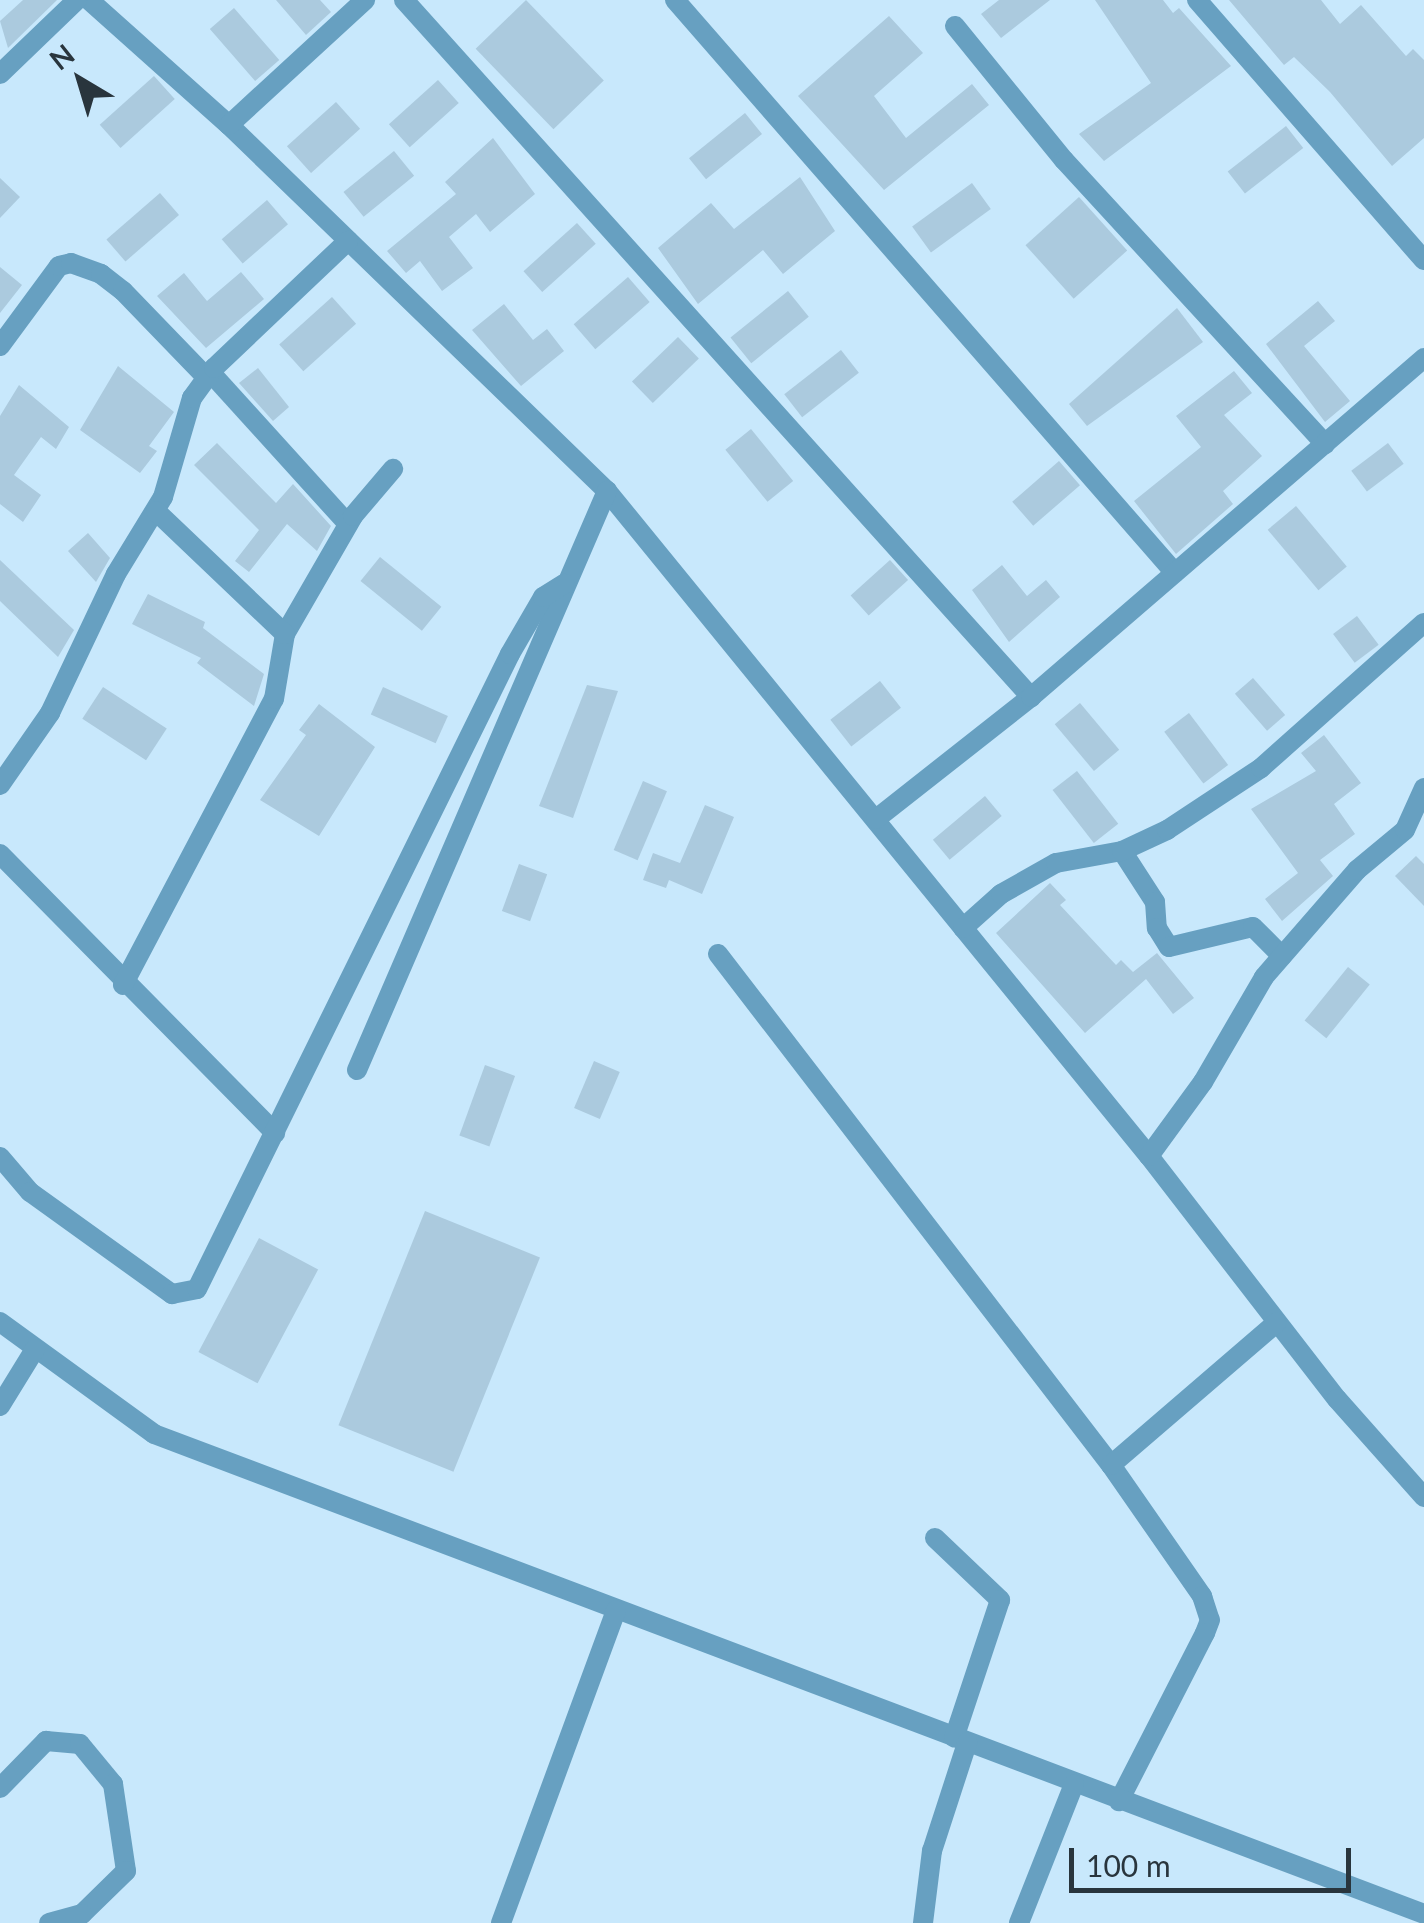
<!DOCTYPE html>
<html>
<head>
<meta charset="utf-8">
<style>
	body { margin:0 }
	#map { position:relative; width:1424px; height:1923px; overflow:hidden; background:#c8e8fc; font-family:Lato,sans-serif }
	div>[style] { position:absolute }
	[style*='--x'] { left:calc(var(--x)*1px); top:calc(var(--y)*1px); width:calc(var(--w)*1px); rotate:calc(var(--a)*1deg) }
	.building>* { inset:0; background:#abcade; transform-origin:0 0 }
	.minor>* { height:20px; margin:-10px; padding:0 10px; transform-origin:10px; border-radius:10px; background:#67a0c1 }
	span { translate:-50% -50%; white-space:nowrap; text-align:center; line-height:1.15; -webkit-text-stroke:10px #c8e8fc; paint-order:stroke }
	.north { position:absolute; left:30px; top:30px; width:100px; height:100px; -webkit-text-stroke:8px #c8e8fc; paint-order:stroke; rotate:322deg; font-size:28px; font-weight:700; line-height:40px; text-align:center; color:#29353d }
	.north::after { content:''; display:block; margin:auto; width:35px; height:45px; background:#29353d; clip-path:polygon(50% 0,100% 100%,50% 72%,0 100%) }
	.scale { position:absolute; left:1069px; top:1848px; width:282px; height:45px; box-sizing:border-box; border:5px solid #29353d; border-top:0; padding-left:12px; font-size:30px; line-height:35px; white-space:nowrap; color:#29353d; -webkit-text-stroke:8px #c8e8fc; paint-order:stroke }
</style>
</head>
<body>
<div id="map">
	<div class="building">
		<i style="clip-path:polygon(23px 0,57px 0,8px 48px,0 21px)"></i>
		<i style="clip-path:polygon(276px 0,320px 0,331px 12px,306px 35px)"></i>
		<i style="left:526px;top:0;width:112px;height:70px;rotate:46deg"></i>
		<i style="clip-path:polygon(999px 0,1050px 0,1001px 38px,981px 14px)"></i>
		<i style="clip-path:polygon(1095px 0,1163px 0,1173px 13px,1179px 8px,1231px 66px,1104px 161px,1079px 134px,1151px 83px)"></i>
		<i style="clip-path:polygon(1229px 0,1321px 0,1340px 24px,1361px 5px,1406px 56px,1413px 49px,1424px 60px,1424px 138px,1392px 166px,1330px 92px,1294px 57px,1284px 65px)"></i>
		<i style="left:234px;top:8px;width:69px;height:32px;rotate:49deg"></i>
		<i style="clip-path:polygon(889px 16px,923px 53px,874px 96px,906px 138px,972px 84px,989px 105px,884px 190px,798px 96px)"></i>
		<i style="left:154px;top:76px;width:31px;height:73px;rotate:48deg"></i>
		<i style="left:438px;top:80px;width:31px;height:66px;rotate:48deg"></i>
		<i style="left:336px;top:102px;width:36px;height:66px;rotate:48deg"></i>
		<i style="left:745px;top:113px;width:27px;height:72px;rotate:51deg"></i>
		<i style="left:1286px;top:126px;width:28px;height:74px;rotate:52deg"></i>
		<i style="clip-path:polygon(493px 138px,535px 194px,490px 232px,476px 214px,449px 237px,473px 268px,442px 291px,420px 261px,406px 273px,387px 251px,456px 194px,445px 182px)"></i>
		<i style="left:394px;top:151px;width:32px;height:65px;rotate:51deg"></i>
		<i style="clip-path:polygon(800px 177px,835px 231px,783px 274px,763px 250px,698px 304px,658px 248px,711px 203px,734px 229px)"></i>
		<i style="clip-path:polygon(0 178px,20px 197px,0 218px)"></i>
		<i style="left:972px;top:183px;width:32px;height:74px;rotate:54deg"></i>
		<i style="left:160px;top:193px;width:29px;height:71px;rotate:49deg"></i>
		<i style="left:1079px;top:197px;width:72px;height:72px;rotate:48deg"></i>
		<i style="left:267px;top:200px;width:32px;height:60px;rotate:49deg"></i>
		<i style="left:577px;top:223px;width:28px;height:72px;rotate:48deg"></i>
		<i style="clip-path:polygon(0 267px,22px 285px,0 313px)"></i>
		<i style="clip-path:polygon(241px 272px,264px 299px,206px 348px,157px 296px,184px 273px,207px 301px)"></i>
		<i style="left:628px;top:277px;width:33px;height:72px;rotate:49deg"></i>
		<i style="left:788px;top:291px;width:33px;height:74px;rotate:51deg"></i>
		<i style="left:332px;top:297px;width:36px;height:71px;rotate:48deg"></i>
		<i style="clip-path:polygon(1318px 301px,1335px 321px,1304px 346px,1350px 401px,1325px 422px,1266px 344px)"></i>
		<i style="clip-path:polygon(504px 304px,533px 340px,547px 329px,564px 351px,521px 386px,472px 330px)"></i>
		<i style="clip-path:polygon(1177px 308px,1203px 342px,1087px 426px,1069px 404px)"></i>
		<i style="left:678px;top:337px;width:30px;height:64px;rotate:46deg"></i>
		<i style="left:841px;top:350px;width:29px;height:72px;rotate:52deg"></i>
		<i style="clip-path:polygon(118px 366px,174px 412px,149px 446px,157px 451px,140px 473px,80px 430px)"></i>
		<i style="clip-path:polygon(258px 368px,289px 407px,273px 421px,239px 383px)"></i>
		<i style="clip-path:polygon(1234px 371px,1252px 393px,1224px 415px,1262px 456px,1223px 491px,1233px 504px,1176px 554px,1134px 501px,1201px 447px,1176px 416px)"></i>
		<i style="clip-path:polygon(19px 385px,69px 427px,56px 449px,41px 437px,14px 475px,41px 495px,23px 522px,0 504px,0 416px)"></i>
		<i style="left:751px;top:429px;width:67px;height:33px;rotate:51deg"></i>
		<i style="clip-path:polygon(217px 443px,276px 503px,293px 484px,331px 526px,317px 551px,287px 524px,249px 572px,235px 561px,259px 530px,194px 465px)"></i>
		<i style="left:1388px;top:443px;width:26px;height:46px;rotate:53deg"></i>
		<i style="left:1059px;top:461px;width:32px;height:62px;rotate:49deg"></i>
		<i style="left:1296px;top:506px;width:79px;height:37px;rotate:50deg"></i>
		<i style="clip-path:polygon(88px 533px,110px 558px,96px 582px,68px 551px)"></i>
		<i style="left:380px;top:557px;width:79px;height:31px;rotate:39deg"></i>
		<i style="clip-path:polygon(0 560px,74px 630px,58px 657px,0 601px)"></i>
		<i style="left:890px;top:560px;width:27px;height:53px;rotate:48deg"></i>
		<i style="clip-path:polygon(1002px 565px,1027px 596px,1046px 580px,1060px 597px,1009px 642px,972px 590px)"></i>
		<i style="clip-path:polygon(148px 594px,205px 622px,203px 628px,264px 674px,254px 706px,197px 663px,201px 658px,132px 624px)"></i>
		<i style="left:1357px;top:616px;width:36px;height:30px;rotate:53deg"></i>
		<i style="left:1253px;top:678px;width:49px;height:24px;rotate:49deg"></i>
		<i style="left:880px;top:681px;width:34px;height:63px;rotate:52deg"></i>
		<i style="clip-path:polygon(587px 685px,618px 691px,573px 818px,539px 806px)"></i>
		<i style="left:103px;top:687px;width:76px;height:38px;rotate:33deg"></i>
		<i style="left:383px;top:687px;width:71px;height:30px;rotate:24deg"></i>
		<i style="left:1080px;top:703px;width:61px;height:33px;rotate:50deg"></i>
		<i style="clip-path:polygon(319px 704px,375px 747px,319px 836px,260px 800px,306px 735px,299px 730px)"></i>
		<i style="left:1189px;top:713px;width:65px;height:31px;rotate:53deg"></i>
		<i style="clip-path:polygon(1324px 735px,1361px 783px,1334px 804px,1355px 834px,1320px 860px,1333px 876px,1282px 921px,1265px 899px,1298px 873px,1251px 809px,1316px 771px,1301px 753px)"></i>
		<i style="left:1077px;top:771px;width:67px;height:31px;rotate:52deg"></i>
		<i style="left:643px;top:781px;width:26px;height:75px;rotate:23deg"></i>
		<i style="left:985px;top:796px;width:26px;height:68px;rotate:50deg"></i>
		<i style="clip-path:polygon(705px 805px,734px 817px,702px 894px,669px 880px,666px 888px,643px 880px,653px 853px,680px 863px)"></i>
		<i style="clip-path:polygon(1416px 856px,1424px 864px,1424px 906px,1395px 876px)"></i>
		<i style="left:519px;top:864px;width:30px;height:50px;rotate:20deg"></i>
		<i style="clip-path:polygon(1050px 883px,1066px 900px,1060px 905px,1116px 965px,1121px 960px,1133px 972px,1157px 953px,1194px 998px,1173px 1014px,1146px 979px,1085px 1033px,996px 933px)"></i>
		<i style="left:1348px;top:967px;width:28px;height:69px;rotate:39deg"></i>
		<i style="left:594px;top:1061px;width:28px;height:51px;rotate:23deg"></i>
		<i style="left:485px;top:1065px;width:32px;height:75px;rotate:20deg"></i>
		<i style="left:425px;top:1211px;width:124px;height:231px;rotate:22deg"></i>
		<i style="left:259px;top:1238px;width:67px;height:129px;rotate:28deg"></i>
	</div>
	<div class="minor">
		<i style="--x:89;--y:0;--w:188;--a:41.8"></i>
		<i style="--x:229;--y:125;--w:526;--a:44.08"></i>
		<i style="--x:607;--y:491;--w:858;--a:50.82"></i>
		<i style="--x:1149;--y:1156;--w:307;--a:52.3"></i>
		<i style="--x:1337;--y:1399;--w:131;--a:48.4"></i>
		<i style="--x:404;--y:0;--w:938;--a:48.03"></i>
		<i style="--x:675;--y:0;--w:760;--a:48.89"></i>
		<i style="--x:1197;--y:0;--w:345;--a:48.9"></i>
		<i style="--x:955;--y:26;--w:173;--a:50.9"></i>
		<i style="--x:1064;--y:160;--w:386;--a:47.4"></i>
		<i style="--x:0;--y:74;--w:107;--a:-43.9"></i>
		<i style="--x:229;--y:125;--w:185;--a:-42.6"></i>
		<i style="--x:0;--y:346;--w:99;--a:-53.6"></i>
		<i style="--x:59;--y:266;--w:12;--a:-14"></i>
		<i style="--x:71;--y:263;--w:32;--a:20"></i>
		<i style="--x:101;--y:274;--w:28;--a:38"></i>
		<i style="--x:123;--y:291;--w:121;--a:46"></i>
		<i style="--x:211;--y:373;--w:204;--a:47.8"></i>
		<i style="--x:285;--y:634;--w:136;--a:-60"></i>
		<i style="--x:353;--y:516;--w:62;--a:-49.6"></i>
		<i style="--x:0;--y:785;--w:88;--a:-55.2"></i>
		<i style="--x:50;--y:713;--w:154;--a:-64.6"></i>
		<i style="--x:116;--y:574;--w:90;--a:-58.6"></i>
		<i style="--x:163;--y:497;--w:103;--a:-73.7"></i>
		<i style="--x:192;--y:398;--w:37;--a:-54"></i>
		<i style="--x:214;--y:368;--w:185;--a:-43.5"></i>
		<i style="--x:876;--y:819;--w:197;--a:-38.2"></i>
		<i style="--x:1031;--y:697;--w:519;--a:-40.78"></i>
		<i style="--x:1122;--y:851;--w:61;--a:57.1"></i>
		<i style="--x:1155;--y:902;--w:26;--a:86"></i>
		<i style="--x:1157;--y:928;--w:22;--a:58"></i>
		<i style="--x:1169;--y:947;--w:86;--a:-13.4"></i>
		<i style="--x:1253;--y:927;--w:41;--a:45"></i>
		<i style="--x:0;--y:854;--w:392;--a:45.4"></i>
		<i style="--x:963;--y:928;--w:51;--a:-41.8"></i>
		<i style="--x:1001;--y:894;--w:63;--a:-29.4"></i>
		<i style="--x:1056;--y:863;--w:67;--a:-10.3"></i>
		<i style="--x:1122;--y:851;--w:50;--a:-25"></i>
		<i style="--x:1167;--y:830;--w:113;--a:-33.4"></i>
		<i style="--x:1261;--y:768;--w:218;--a:-41.7"></i>
		<i style="--x:718;--y:954;--w:645;--a:52.44"></i>
		<i style="--x:1111;--y:1465;--w:160;--a:55.2"></i>
		<i style="--x:1202;--y:1596;--w:25;--a:72"></i>
		<i style="--x:1210;--y:1620;--w:14;--a:111"></i>
		<i style="--x:1205;--y:1633;--w:189;--a:117.1"></i>
		<i style="--x:123;--y:985;--w:323;--a:-62.2"></i>
		<i style="--x:274;--y:699;--w:66;--a:-80.4"></i>
		<i style="--x:285;--y:634;--w:178;--a:-136.4"></i>
		<i style="--x:357;--y:1070;--w:631;--a:-66.65"></i>
		<i style="--x:1149;--y:1156;--w:92;--a:-53.9"></i>
		<i style="--x:1203;--y:1082;--w:121;--a:-59.8"></i>
		<i style="--x:1264;--y:977;--w:142;--a:-49"></i>
		<i style="--x:1357;--y:870;--w:62;--a:-39.8"></i>
		<i style="--x:1405;--y:830;--w:46;--a:-65.7"></i>
		<i style="--x:0;--y:1157;--w:46;--a:49.4"></i>
		<i style="--x:30;--y:1192;--w:175;--a:35.7"></i>
		<i style="--x:172;--y:1294;--w:25;--a:-11"></i>
		<i style="--x:197;--y:1289;--w:708;--a:-63.76"></i>
		<i style="--x:510;--y:654;--w:66;--a:-59.9"></i>
		<i style="--x:543;--y:597;--w:25;--a:-32"></i>
		<i style="--x:0;--y:1322;--w:190;--a:36"></i>
		<i style="--x:154;--y:1434;--w:1358;--a:20.7"></i>
		<i style="--x:0;--y:1406;--w:67;--a:-58.4"></i>
		<i style="--x:1111;--y:1465;--w:218;--a:-40.7"></i>
		<i style="--x:935;--y:1538;--w:90;--a:43.6"></i>
		<i style="--x:1000;--y:1600;--w:145;--a:108.4"></i>
		<i style="--x:0;--y:1788;--w:66;--a:-45.6"></i>
		<i style="--x:46;--y:1741;--w:34;--a:5"></i>
		<i style="--x:80;--y:1744;--w:52;--a:50.5"></i>
		<i style="--x:113;--y:1784;--w:88;--a:81.5"></i>
		<i style="--x:126;--y:1871;--w:62;--a:135.7"></i>
		<i style="--x:82;--y:1914;--w:34;--a:165"></i>
		<i style="--x:501;--y:1923;--w:333;--a:-69.8"></i>
		<i style="--x:923;--y:1923;--w:73;--a:-82.9"></i>
		<i style="--x:932;--y:1851;--w:114;--a:-72"></i>
		<i style="--x:1019;--y:1923;--w:149;--a:-68.4"></i>
	</div>
	<div class="north">N</div>
	<div class="scale">100 m</div>
</div>
</body>
</html>
